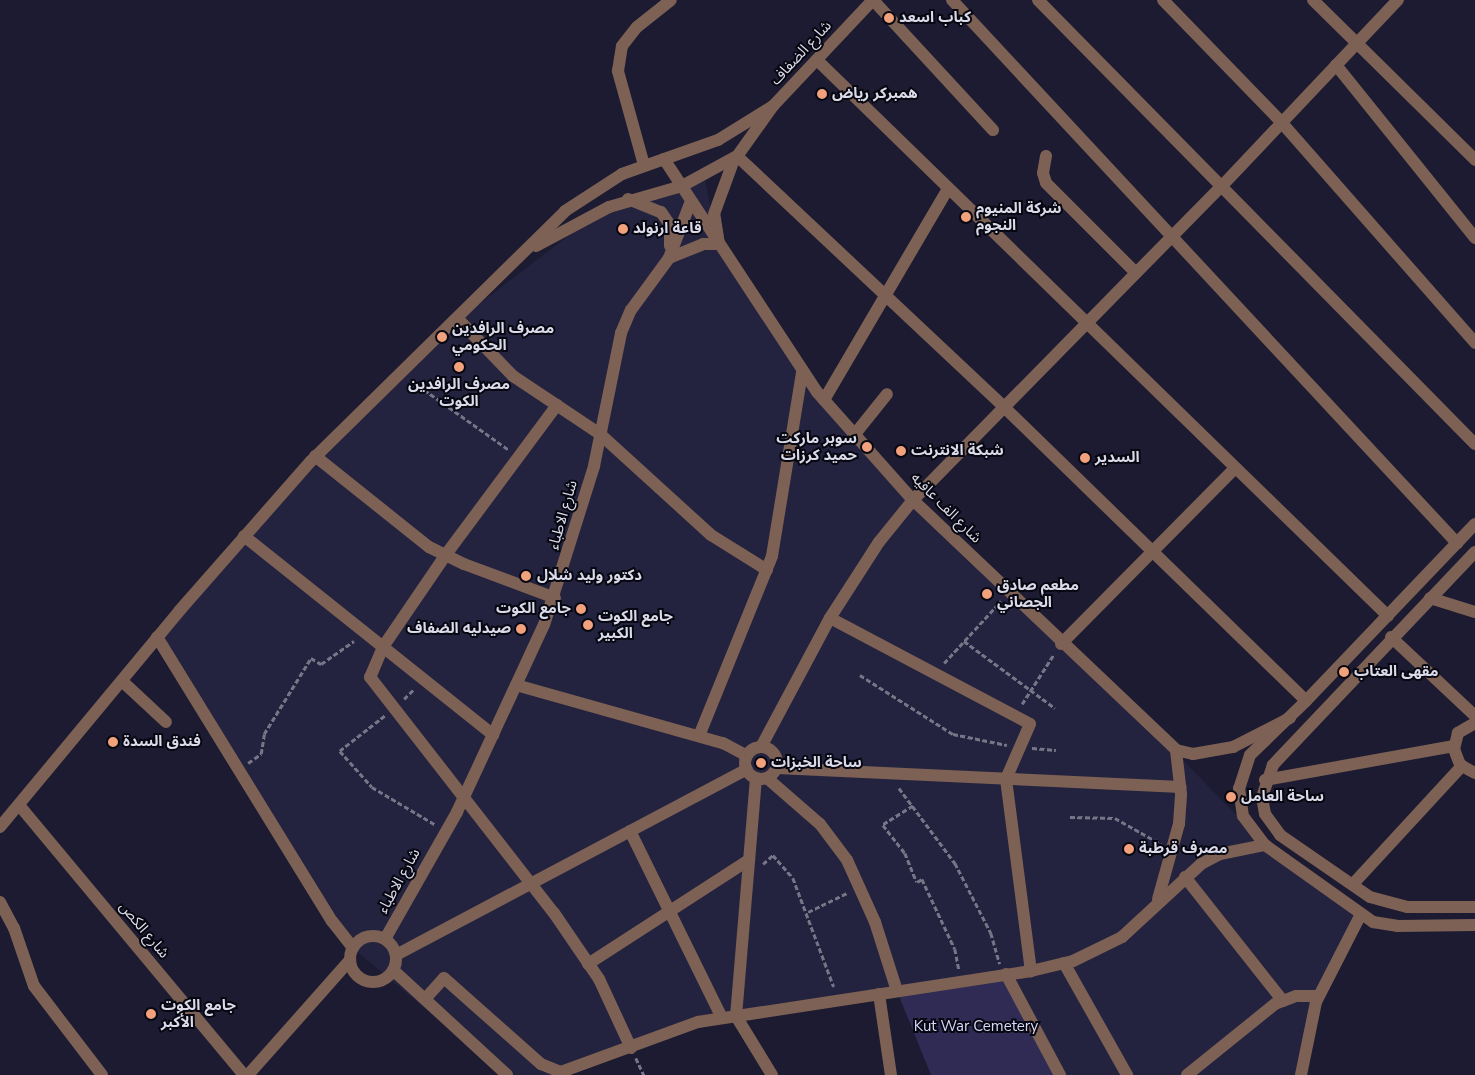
<!DOCTYPE html>
<html>
<head>
<meta charset="utf-8">
<style>
	body { margin:0 }
	#map { position:relative; width:1475px; height:1075px; overflow:hidden; background:#1c1b31; font-family:"Nunito Sans","Noto Sans Arabic",sans-serif }
	div>[style] { position:absolute }
	[style*='--x'] { left:calc(var(--x)*1px); top:calc(var(--y)*1px); width:calc(var(--w)*1px); rotate:calc(var(--a)*1deg) }
	.built>* { inset:0; background:#24233f }
	.green>* { inset:0; background:#2f2b55 }
	.path>* { height:2.5px; margin-top:-1.25px; transform-origin:0; background:repeating-linear-gradient(90deg,#767688 0 5px,transparent 0 7.5px) }
	.minor>* { height:12px; margin:-6px; padding:0 6px; transform-origin:6px; border-radius:6px; background:#7d6154 }
	.minor>.ring { margin:-6px; padding:0; box-sizing:content-box; background:none; border:12px solid #7d6154; border-radius:50% }
	.dots>* { width:14px; height:14px; translate:-50% -50%; box-sizing:border-box; border:2px solid #070711; border-radius:50% }
	span { translate:-50% -50%; white-space:nowrap; text-align:center; line-height:1.15; -webkit-text-stroke:4px #070711; paint-order:stroke }
	.poi-label { font-size:15px; color:#dadae9; font-weight:700 }
	.left { translate:0 -50%; text-align:left }
	.right { translate:-100% -50%; text-align:right }
	.street-label { font-size:15px; color:#dadae9 }
	.park-label { font-size:15px; color:#d8d8fc }
</style>
</head>
<body>
<div id="map">
	<div class="built">
		<i style="clip-path:polygon(704px 176px,715px 228px,802px 372px,913px 500px,1155px 731px,1265px 845px,1366px 919px,1316px 1002px,1301px 1075px,1061px 1075px,1006px 974px,698px 1022px,559px 1075px,504px 1075px,353px 948px,157px 637px,315px 457px,470px 311px,597px 214px)"></i>
	</div>
	<div class="green">
		<i style="clip-path:polygon(1006px 974px,1060px 1075px,931px 1075px,897px 991px)"></i>
	</div>
	<div class="path">
		<i style="--x:412;--y:381;--w:119;--a:35.4"></i>
		<i style="--x:964;--y:641;--w:113;--a:36.4"></i>
		<i style="--x:944;--y:663;--w:84;--a:-47.4"></i>
		<i style="--x:860;--y:675;--w:110;--a:32.4"></i>
		<i style="--x:953;--y:734;--w:55;--a:11.5"></i>
		<i style="--x:404;--y:699;--w:14;--a:-45"></i>
		<i style="--x:1022;--y:704;--w:59;--a:-57.4"></i>
		<i style="--x:385;--y:716;--w:57;--a:142.1"></i>
		<i style="--x:340;--y:751;--w:48;--a:48.4"></i>
		<i style="--x:372;--y:787;--w:74;--a:30.7"></i>
		<i style="--x:1032;--y:748;--w:24;--a:5"></i>
		<i style="--x:248;--y:763;--w:16;--a:-35"></i>
		<i style="--x:261;--y:754;--w:20;--a:-81"></i>
		<i style="--x:264;--y:734;--w:89;--a:-58.3"></i>
		<i style="--x:311;--y:658;--w:12;--a:31"></i>
		<i style="--x:321;--y:664;--w:40;--a:-34.9"></i>
		<i style="--x:899;--y:788;--w:94;--a:53.3"></i>
		<i style="--x:955;--y:863;--w:79;--a:62.8"></i>
		<i style="--x:991;--y:933;--w:32;--a:74"></i>
		<i style="--x:913;--y:806;--w:36;--a:148"></i>
		<i style="--x:883;--y:825;--w:36;--a:52"></i>
		<i style="--x:905;--y:853;--w:31;--a:68"></i>
		<i style="--x:917;--y:882;--w:6;--a:-31"></i>
		<i style="--x:922;--y:879;--w:77;--a:64.8"></i>
		<i style="--x:955;--y:949;--w:21;--a:79"></i>
		<i style="--x:1070;--y:817;--w:45;--a:1.3"></i>
		<i style="--x:1115;--y:818;--w:53;--a:29.5"></i>
		<i style="--x:763;--y:864;--w:13;--a:-42"></i>
		<i style="--x:773;--y:855;--w:30;--a:49"></i>
		<i style="--x:793;--y:878;--w:116;--a:69.4"></i>
		<i style="--x:808;--y:912;--w:43;--a:-26"></i>
		<i style="--x:636;--y:1058;--w:19;--a:65"></i>
	</div>
	<div class="minor">
		<i style="--x:873;--y:0;--w:177;--a:47.3"></i>
		<i style="--x:952;--y:0;--w:742;--a:47.08"></i>
		<i style="--x:1038;--y:0;--w:623;--a:45.46"></i>
		<i style="--x:1163;--y:0;--w:171;--a:45.9"></i>
		<i style="--x:1282;--y:123;--w:293;--a:48.7"></i>
		<i style="--x:1313;--y:0;--w:228;--a:44.6"></i>
		<i style="--x:817;--y:60;--w:797;--a:44.24"></i>
		<i style="--x:1336;--y:65;--w:222;--a:51.2"></i>
		<i style="--x:737;--y:156;--w:366;--a:43.2"></i>
		<i style="--x:1004;--y:407;--w:421;--a:44.2"></i>
		<i style="--x:1046;--y:156;--w:17;--a:100"></i>
		<i style="--x:1043;--y:173;--w:10;--a:73"></i>
		<i style="--x:1046;--y:183;--w:127;--a:45"></i>
		<i style="--x:664;--y:159;--w:279;--a:56.7"></i>
		<i style="--x:817;--y:392;--w:144;--a:48.4"></i>
		<i style="--x:913;--y:500;--w:363;--a:43.5"></i>
		<i style="--x:1176;--y:750;--w:17;--a:13"></i>
		<i style="--x:1193;--y:754;--w:41;--a:-9.9"></i>
		<i style="--x:1233;--y:747;--w:64;--a:-27"></i>
		<i style="--x:644;--y:165;--w:98;--a:-105.5"></i>
		<i style="--x:618;--y:71;--w:25;--a:-81"></i>
		<i style="--x:622;--y:46;--w:24;--a:-52"></i>
		<i style="--x:637;--y:27;--w:43;--a:-38.5"></i>
		<i style="--x:628;--y:199;--w:35;--a:22"></i>
		<i style="--x:661;--y:212;--w:16;--a:55"></i>
		<i style="--x:670;--y:225;--w:21;--a:90"></i>
		<i style="--x:536;--y:246;--w:83;--a:-28.1"></i>
		<i style="--x:609;--y:207;--w:76;--a:-16"></i>
		<i style="--x:682;--y:186;--w:60;--a:-28.7"></i>
		<i style="--x:669;--y:258;--w:37;--a:-22"></i>
		<i style="--x:703;--y:244;--w:16;--a:0"></i>
		<i style="--x:719;--y:244;--w:30;--a:-99"></i>
		<i style="--x:714;--y:214;--w:55;--a:-69.9"></i>
		<i style="--x:733;--y:162;--w:69;--a:-54.5"></i>
		<i style="--x:773;--y:106;--w:146;--a:-46.7"></i>
		<i style="--x:457;--y:318;--w:81;--a:46"></i>
		<i style="--x:513;--y:376;--w:105;--a:33.7"></i>
		<i style="--x:600;--y:434;--w:150;--a:42.3"></i>
		<i style="--x:711;--y:535;--w:66;--a:32"></i>
		<i style="--x:824;--y:400;--w:245;--a:-59.6"></i>
		<i style="--x:557;--y:405;--w:188;--a:126.6"></i>
		<i style="--x:445;--y:556;--w:110;--a:124.3"></i>
		<i style="--x:383;--y:647;--w:33;--a:113"></i>
		<i style="--x:370;--y:677;--w:299;--a:52.1"></i>
		<i style="--x:554;--y:913;--w:80;--a:55.7"></i>
		<i style="--x:599;--y:979;--w:76;--a:65.1"></i>
		<i style="--x:855;--y:434;--w:51;--a:-51.3"></i>
		<i style="--x:315;--y:456;--w:146;--a:38.6"></i>
		<i style="--x:429;--y:547;--w:39;--a:26"></i>
		<i style="--x:464;--y:564;--w:97;--a:20.5"></i>
		<i style="--x:1475;--y:524;--w:245;--a:133.7"></i>
		<i style="--x:1306;--y:701;--w:78;--a:136"></i>
		<i style="--x:1250;--y:755;--w:35;--a:108"></i>
		<i style="--x:1239;--y:788;--w:28;--a:82"></i>
		<i style="--x:1243;--y:816;--w:36;--a:53"></i>
		<i style="--x:1265;--y:845;--w:133;--a:35.5"></i>
		<i style="--x:1373;--y:922;--w:24;--a:9"></i>
		<i style="--x:1397;--y:926;--w:78;--a:-0.7"></i>
		<i style="--x:244;--y:536;--w:319;--a:38.6"></i>
		<i style="--x:1475;--y:552;--w:294;--a:133.5"></i>
		<i style="--x:1273;--y:765;--w:34;--a:109"></i>
		<i style="--x:1262;--y:797;--w:17;--a:80"></i>
		<i style="--x:1265;--y:814;--w:26;--a:54"></i>
		<i style="--x:1280;--y:835;--w:109;--a:34.6"></i>
		<i style="--x:1370;--y:897;--w:39;--a:15"></i>
		<i style="--x:1408;--y:907;--w:67;--a:0"></i>
		<i style="--x:1430;--y:598;--w:47;--a:17.3"></i>
		<i style="--x:830;--y:618;--w:226;--a:27.9"></i>
		<i style="--x:1030;--y:724;--w:60;--a:113.6"></i>
		<i style="--x:1006;--y:779;--w:194;--a:82.6"></i>
		<i style="--x:157;--y:637;--w:334;--a:58.4"></i>
		<i style="--x:332;--y:921;--w:34;--a:52"></i>
		<i style="--x:1391;--y:637;--w:115;--a:43.2"></i>
		<i style="--x:1061;--y:644;--w:247;--a:-45.3"></i>
		<i style="--x:122;--y:681;--w:60;--a:43"></i>
		<i style="--x:516;--y:685;--w:215;--a:15.7"></i>
		<i style="--x:723;--y:743;--w:27;--a:28"></i>
		<i style="--x:1475;--y:723;--w:20;--a:150"></i>
		<i style="--x:1458;--y:733;--w:16;--a:104"></i>
		<i style="--x:1454;--y:749;--w:17;--a:69"></i>
		<i style="--x:1460;--y:765;--w:17;--a:28"></i>
		<i style="--x:699;--y:736;--w:194;--a:-67.9"></i>
		<i style="--x:772;--y:556;--w:186;--a:-80.7"></i>
		<i style="--x:761;--y:747;--w:146;--a:-61.9"></i>
		<i style="--x:830;--y:618;--w:90;--a:-57.2"></i>
		<i style="--x:879;--y:542;--w:54;--a:-51"></i>
		<i style="--x:913;--y:500;--w:438;--a:-45.5"></i>
		<i style="--x:1220;--y:188;--w:259;--a:-46.6"></i>
		<i class="ring" style="left:745px;top:747px;width:20px;height:20px"></i>
		<i style="--x:777;--y:768;--w:404;--a:2.7"></i>
		<i style="--x:756;--y:778;--w:239;--a:94.8"></i>
		<i style="--x:736;--y:1016;--w:69;--a:58.6"></i>
		<i style="--x:767;--y:778;--w:70;--a:41"></i>
		<i style="--x:820;--y:824;--w:45;--a:53.1"></i>
		<i style="--x:847;--y:860;--w:68;--a:65.7"></i>
		<i style="--x:875;--y:922;--w:72;--a:72.3"></i>
		<i style="--x:1265;--y:780;--w:192;--a:-10.2"></i>
		<i style="--x:19;--y:805;--w:351;--a:50.2"></i>
		<i style="--x:0;--y:827;--w:282;--a:-50.3"></i>
		<i style="--x:180;--y:610;--w:198;--a:-48.7"></i>
		<i style="--x:311;--y:461;--w:356;--a:-44.5"></i>
		<i style="--x:565;--y:211;--w:68;--a:-33"></i>
		<i style="--x:622;--y:174;--w:102;--a:-19.5"></i>
		<i style="--x:718;--y:140;--w:65;--a:-31.7"></i>
		<i style="--x:630;--y:831;--w:208;--a:63.8"></i>
		<i style="--x:1185;--y:877;--w:158;--a:51.7"></i>
		<i style="--x:1353;--y:884;--w:161;--a:-47.3"></i>
		<i style="--x:1158;--y:899;--w:78;--a:-74.4"></i>
		<i style="--x:1179;--y:824;--w:30;--a:-86"></i>
		<i style="--x:1181;--y:794;--w:44;--a:-96.5"></i>
		<i style="--x:0;--y:902;--w:30;--a:62"></i>
		<i style="--x:14;--y:928;--w:61;--a:71"></i>
		<i style="--x:34;--y:986;--w:112;--a:52.6"></i>
		<i class="ring" style="left:350px;top:936px;width:34px;height:34px"></i>
		<i style="--x:385;--y:939;--w:146;--a:-60.4"></i>
		<i style="--x:457;--y:812;--w:206;--a:-65.1"></i>
		<i style="--x:544;--y:625;--w:167;--a:-72.5"></i>
		<i style="--x:594;--y:466;--w:136;--a:-78.5"></i>
		<i style="--x:621;--y:333;--w:25;--a:-67"></i>
		<i style="--x:631;--y:310;--w:64;--a:-53.8"></i>
		<i style="--x:669;--y:258;--w:61;--a:-68.9"></i>
		<i style="--x:396;--y:955;--w:397;--a:-27.9"></i>
		<i style="--x:1064;--y:963;--w:129;--a:60.6"></i>
		<i style="--x:588;--y:964;--w:192;--a:-32.9"></i>
		<i style="--x:393;--y:970;--w:155;--a:42.6"></i>
		<i style="--x:1006;--y:974;--w:115;--a:61.9"></i>
		<i style="--x:879;--y:994;--w:82;--a:81.6"></i>
		<i style="--x:425;--y:999;--w:28;--a:-48"></i>
		<i style="--x:444;--y:978;--w:130;--a:41.6"></i>
		<i style="--x:541;--y:1064;--w:22;--a:22"></i>
		<i style="--x:561;--y:1072;--w:146;--a:-20.1"></i>
		<i style="--x:698;--y:1022;--w:337;--a:-8.7"></i>
		<i style="--x:1031;--y:971;--w:43;--a:-13.4"></i>
		<i style="--x:1073;--y:961;--w:55;--a:-26.1"></i>
		<i style="--x:1122;--y:937;--w:108;--a:-42.7"></i>
		<i style="--x:1201;--y:864;--w:21;--a:-28"></i>
		<i style="--x:1220;--y:854;--w:46;--a:-11.3"></i>
		<i style="--x:248;--y:1075;--w:154;--a:-48.4"></i>
		<i style="--x:1187;--y:1075;--w:113;--a:-38.9"></i>
		<i style="--x:1275;--y:1004;--w:22;--a:-21"></i>
		<i style="--x:1296;--y:996;--w:22;--a:0"></i>
		<i style="--x:1301;--y:1075;--w:75;--a:-78.4"></i>
		<i style="--x:1316;--y:1002;--w:99;--a:-62.9"></i>
	</div>
	<div class="dots">
		<i style="left:889px;top:18px;background:#f1a17c"></i>
		<i style="left:822px;top:94px;background:#f1a17c"></i>
		<i style="left:966px;top:217px;background:#f1a17c"></i>
		<i style="left:623px;top:229px;background:#f1a17c"></i>
		<i style="left:442px;top:337px;background:#f1a17c"></i>
		<i style="left:459px;top:367px;background:#f1a17c"></i>
		<i style="left:867px;top:447px;background:#f1a17c"></i>
		<i style="left:901px;top:451px;background:#f1a17c"></i>
		<i style="left:1085px;top:458px;background:#f1a17c"></i>
		<i style="left:526px;top:576px;background:#f1a17c"></i>
		<i style="left:987px;top:594px;background:#f1a17c"></i>
		<i style="left:581px;top:609px;background:#f1a17c"></i>
		<i style="left:588px;top:625px;background:#f1a17c"></i>
		<i style="left:521px;top:629px;background:#f1a17c"></i>
		<i style="left:1344px;top:672px;background:#f1a17c"></i>
		<i style="left:113px;top:742px;background:#f1a17c"></i>
		<i style="left:761px;top:763px;background:#f1a17c"></i>
		<i style="left:1231px;top:797px;background:#f1a17c"></i>
		<i style="left:1129px;top:849px;background:#f1a17c"></i>
		<i style="left:151px;top:1014px;background:#f1a17c"></i>
	</div>
	<div class="poi-label">
		<span class="left" style="left:899px;top:18px">كباب اسعد</span>
		<span class="left" style="left:832px;top:94px">همبركر رياض</span>
		<span class="left" style="left:976px;top:217px">شركة المنيوم<br>النجوم</span>
		<span class="left" style="left:633px;top:229px">قاعة ارنولد</span>
		<span class="left" style="left:452px;top:337px">مصرف الرافدين<br>الحكومي</span>
		<span style="left:459px;top:393px">مصرف الرافدين<br>الكوت</span>
		<span class="right" style="left:857px;top:447px">سوبر ماركت<br>حميد كرزات</span>
		<span class="left" style="left:911px;top:451px">شبكة الانترنت</span>
		<span class="left" style="left:1095px;top:458px">السدير</span>
		<span class="left" style="left:537px;top:576px">دكتور وليد شلال</span>
		<span class="left" style="left:997px;top:594px">مطعم صادق<br>الجصاني</span>
		<span class="right" style="left:571px;top:609px">جامع الكوت</span>
		<span class="left" style="left:598px;top:625px">جامع الكوت<br>الكبير</span>
		<span class="right" style="left:511px;top:629px">صيدليه الضفاف</span>
		<span class="left" style="left:1354px;top:672px">مقهى العتاب</span>
		<span class="left" style="left:123px;top:742px">فندق السدة</span>
		<span class="left" style="left:771px;top:763px">ساحة الخبزات</span>
		<span class="left" style="left:1241px;top:797px">ساحة العامل</span>
		<span class="left" style="left:1139px;top:849px">مصرف قرطبة</span>
		<span class="left" style="left:161px;top:1014px">جامع الكوت<br>الأكبر</span>
	</div>
	<div class="street-label">
		<span style="left:801px;top:53px;rotate:-47deg">شارع الضفاف</span>
		<span style="left:946px;top:508px;rotate:45deg">شارع الف عافيه</span>
		<span style="left:563px;top:515px;rotate:-74deg">شارع الاطباء</span>
		<span style="left:399px;top:881px;rotate:-61deg">شارع الاطباء</span>
		<span style="left:144px;top:930px;rotate:50deg">شارع الكص</span>
	</div>
	<div class="park-label">
		<span style="left:976px;top:1027px">Kut War Cemetery</span>
	</div>
</div>
</body>
</html>
